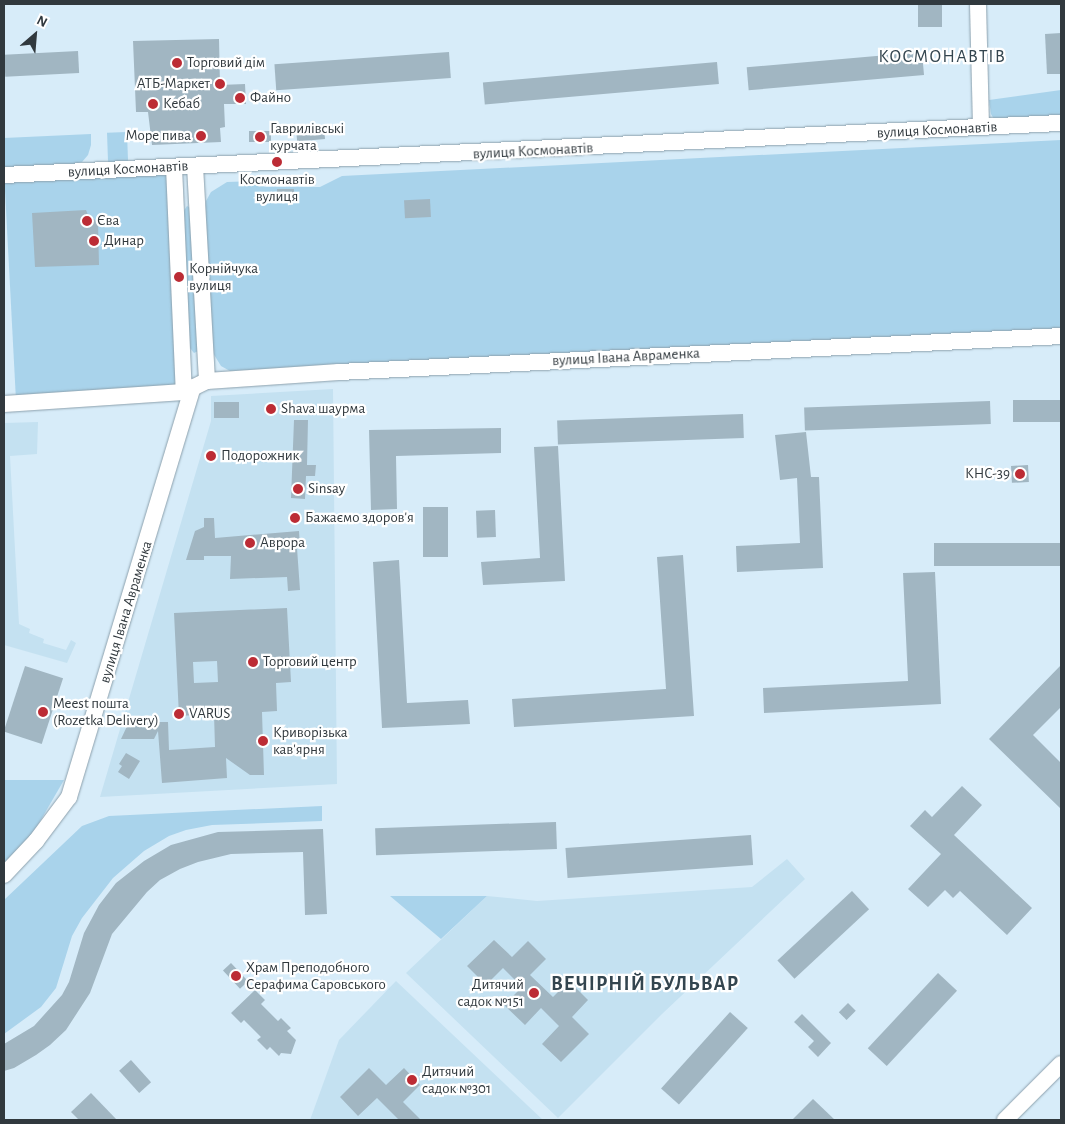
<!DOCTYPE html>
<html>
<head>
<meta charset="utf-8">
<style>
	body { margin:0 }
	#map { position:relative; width:1065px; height:1124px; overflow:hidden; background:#d7ecf9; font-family:"Alegreya Sans",sans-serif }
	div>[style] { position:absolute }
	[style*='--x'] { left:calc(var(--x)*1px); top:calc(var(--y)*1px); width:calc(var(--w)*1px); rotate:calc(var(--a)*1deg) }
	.built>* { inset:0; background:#c4e1f1 }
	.green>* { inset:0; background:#a9d3eb; transform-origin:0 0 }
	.building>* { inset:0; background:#a1b6c2; transform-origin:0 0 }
	.roads { filter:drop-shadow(0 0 1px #8ca0ac) drop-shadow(0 0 1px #8ca0ac) }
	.secondary>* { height:16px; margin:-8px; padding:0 8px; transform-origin:8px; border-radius:8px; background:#fff }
	.dots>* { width:14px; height:14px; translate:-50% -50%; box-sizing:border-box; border:2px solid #fff; border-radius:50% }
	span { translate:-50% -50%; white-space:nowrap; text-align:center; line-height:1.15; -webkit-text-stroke:4.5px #fff; paint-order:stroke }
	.poi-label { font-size:15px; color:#31393e }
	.left { translate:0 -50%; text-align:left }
	.right { translate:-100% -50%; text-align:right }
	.street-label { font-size:15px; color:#31393e }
	.quarter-label { font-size:18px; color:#33454f; letter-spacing:1px }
	.district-label { font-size:20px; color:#33454f; font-weight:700; letter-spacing:1px }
	.frame { position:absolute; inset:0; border:5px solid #31393e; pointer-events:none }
	.north { position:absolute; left:10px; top:10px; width:50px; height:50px; -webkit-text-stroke:4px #fff; paint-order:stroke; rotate:27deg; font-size:14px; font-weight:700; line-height:20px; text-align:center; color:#31393e }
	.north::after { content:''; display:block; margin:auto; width:18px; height:22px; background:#31393e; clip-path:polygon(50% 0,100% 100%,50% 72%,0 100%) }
</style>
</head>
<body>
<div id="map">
	<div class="built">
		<i style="clip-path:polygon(333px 389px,337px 784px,100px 797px,211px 421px,211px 396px)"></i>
		<i style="clip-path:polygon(38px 422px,37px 454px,10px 456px,19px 624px,30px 629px,29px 633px,44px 639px,43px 643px,66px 650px,71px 640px,76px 643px,67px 663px,4px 645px,4px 423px)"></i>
		<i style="clip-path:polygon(787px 859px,805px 879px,662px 1014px,558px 1118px,406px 973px,487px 896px,537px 901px,752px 887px)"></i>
		<i style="clip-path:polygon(396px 981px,543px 1120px,310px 1120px,339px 1040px)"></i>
	</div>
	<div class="green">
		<i style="clip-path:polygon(1061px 90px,1061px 121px,995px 121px,991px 114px,989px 100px)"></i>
		<i style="left:127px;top:132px;width:30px;height:20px;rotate:88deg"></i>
		<i style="clip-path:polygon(91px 134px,91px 145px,88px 155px,82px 162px,70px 165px,4px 168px,4px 138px)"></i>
		<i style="clip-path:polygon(1061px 140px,1061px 332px,230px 371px,221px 366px,213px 353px,204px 214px,206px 201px,211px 192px,227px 182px,259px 181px,265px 187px,320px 187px,342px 176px)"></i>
		<i style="left:174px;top:167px;width:225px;height:170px;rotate:87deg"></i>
		<i style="clip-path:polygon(187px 206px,191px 208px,198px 351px,194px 353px,190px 348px,183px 212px)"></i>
		<i style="clip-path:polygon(4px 780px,64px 780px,28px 842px,4px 868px)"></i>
		<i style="clip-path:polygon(322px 806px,322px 821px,212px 825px,186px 830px,169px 836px,144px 851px,113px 878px,82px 918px,72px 936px,56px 988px,41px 1007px,4px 1034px,4px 900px,82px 826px,109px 816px)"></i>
		<i style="clip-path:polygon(390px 896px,487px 896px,441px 939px)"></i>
	</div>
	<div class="building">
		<i style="left:918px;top:4px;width:24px;height:23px"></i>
		<i style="clip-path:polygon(1061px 33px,1061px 74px,1047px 74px,1045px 34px)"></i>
		<i style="clip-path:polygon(219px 39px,220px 85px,245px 84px,246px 104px,224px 104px,225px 127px,220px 128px,221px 142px,152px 145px,148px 112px,136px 112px,133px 41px)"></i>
		<i style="left:78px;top:51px;width:22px;height:74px;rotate:87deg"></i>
		<i style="left:449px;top:52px;width:26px;height:175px;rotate:86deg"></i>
		<i style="left:922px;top:52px;width:23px;height:176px;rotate:85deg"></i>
		<i style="left:717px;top:62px;width:22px;height:235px;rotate:85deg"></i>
		<i style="left:324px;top:127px;width:12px;height:28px;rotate:85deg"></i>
		<i style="left:271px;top:131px;width:11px;height:22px;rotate:90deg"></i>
		<i style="left:277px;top:189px;width:17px;height:13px"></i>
		<i style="left:430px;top:199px;width:18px;height:26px;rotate:87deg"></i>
		<i style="clip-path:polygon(86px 210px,88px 215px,98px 222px,99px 265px,35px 267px,32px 213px)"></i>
		<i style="left:1061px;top:400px;width:22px;height:48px;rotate:90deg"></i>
		<i style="left:990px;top:401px;width:23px;height:186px;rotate:88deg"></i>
		<i style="left:239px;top:402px;width:16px;height:25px;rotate:90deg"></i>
		<i style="left:743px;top:414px;width:24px;height:186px;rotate:88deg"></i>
		<i style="clip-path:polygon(294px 420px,308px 420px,307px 465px,316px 465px,315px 476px,306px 476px,305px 499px,291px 498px)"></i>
		<i style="clip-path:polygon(501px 428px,501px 453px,396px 456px,397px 509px,371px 510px,369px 430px)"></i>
		<i style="clip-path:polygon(806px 432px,811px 477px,819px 477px,823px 568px,737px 572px,736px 546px,800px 543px,797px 478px,780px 480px,775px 435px)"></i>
		<i style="clip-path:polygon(558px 446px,565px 581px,483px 585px,481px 562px,540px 558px,534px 447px)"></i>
		<i style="left:1028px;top:465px;width:17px;height:17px;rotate:87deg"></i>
		<i style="left:423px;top:507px;width:25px;height:50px"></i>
		<i style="left:495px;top:510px;width:27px;height:19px;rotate:88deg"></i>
		<i style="clip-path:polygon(204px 518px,214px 518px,215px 538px,299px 531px,300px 548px,297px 548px,300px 590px,288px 591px,287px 577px,230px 579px,231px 556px,204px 556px,204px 560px,186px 560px,195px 531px,204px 527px)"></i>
		<i style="left:1061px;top:543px;width:23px;height:127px;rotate:90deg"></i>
		<i style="clip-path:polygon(683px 555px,694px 716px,514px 727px,512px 699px,666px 689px,657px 557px)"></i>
		<i style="clip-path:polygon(399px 560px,407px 703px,468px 700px,470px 724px,382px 728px,373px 562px)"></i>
		<i style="clip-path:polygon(935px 572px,941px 704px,764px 713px,763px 688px,908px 681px,903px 573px)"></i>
		<i style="clip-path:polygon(evenodd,287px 608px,291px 682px,276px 683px,277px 711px,262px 712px,264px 775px,250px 775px,226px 758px,227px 778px,162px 783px,158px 731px,154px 739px,121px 739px,129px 722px,168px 722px,169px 750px,215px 747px,214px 714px,179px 716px,174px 613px,287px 608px,217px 661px,218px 682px,194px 683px,193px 662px,217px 661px)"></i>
		<i style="clip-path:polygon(1061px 665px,1061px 707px,1033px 735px,1061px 763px,1061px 809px,989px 739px)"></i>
		<i style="left:25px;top:666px;width:40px;height:69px;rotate:18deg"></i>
		<i style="clip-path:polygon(126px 753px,140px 761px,129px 779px,118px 772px,122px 766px,119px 764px)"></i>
		<i style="clip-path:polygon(962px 786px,982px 805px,954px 835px,1032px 908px,1007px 935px,960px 891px,953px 898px,945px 890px,928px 907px,908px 889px,941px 854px,910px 826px,925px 810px,932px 817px)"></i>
		<i style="left:556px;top:822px;width:27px;height:181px;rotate:88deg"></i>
		<i style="clip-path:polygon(323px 829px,327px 914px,305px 915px,303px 852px,231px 854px,198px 862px,180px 869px,160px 880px,147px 892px,112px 934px,90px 993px,66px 1030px,50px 1045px,36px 1055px,14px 1068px,4px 1071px,4px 1044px,34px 1026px,62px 995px,69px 982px,84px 933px,99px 905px,116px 883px,144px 861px,171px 845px,218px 832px)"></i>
		<i style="left:751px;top:835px;width:30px;height:186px;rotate:86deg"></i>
		<i style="left:852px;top:891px;width:25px;height:102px;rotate:47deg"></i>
		<i style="clip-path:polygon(494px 940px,512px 957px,528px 941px,546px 959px,530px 975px,553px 997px,569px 981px,588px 1000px,572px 1017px,589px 1034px,561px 1062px,542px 1044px,559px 1026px,541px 1008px,525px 1025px,504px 1005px,522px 987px,503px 968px,486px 985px,467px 966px)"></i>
		<i style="left:231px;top:963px;width:25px;height:11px;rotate:47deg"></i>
		<i style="left:938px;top:973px;width:26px;height:103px;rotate:43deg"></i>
		<i style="clip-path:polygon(255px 990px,265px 1000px,261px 1004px,278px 1021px,281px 1018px,291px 1028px,287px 1031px,296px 1040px,291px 1054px,281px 1053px,279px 1056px,270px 1047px,267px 1050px,257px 1040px,261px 1037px,244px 1020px,241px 1023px,231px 1013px)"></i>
		<i style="left:848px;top:1003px;width:11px;height:13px;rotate:45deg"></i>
		<i style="left:730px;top:1012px;width:24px;height:103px;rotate:42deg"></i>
		<i style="clip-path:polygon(802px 1014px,831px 1043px,818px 1057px,808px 1047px,814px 1041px,794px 1022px)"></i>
		<i style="left:131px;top:1060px;width:30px;height:16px;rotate:48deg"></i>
		<i style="clip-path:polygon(369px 1068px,386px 1085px,404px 1068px,420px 1085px,403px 1102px,421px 1120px,399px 1120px,377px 1098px,358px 1116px,340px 1097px)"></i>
		<i style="clip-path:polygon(91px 1093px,117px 1120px,79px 1120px,71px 1112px)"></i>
		<i style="clip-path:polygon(813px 1099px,835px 1120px,792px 1120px)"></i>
	</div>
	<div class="roads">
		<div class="secondary">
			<i style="--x:978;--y:4;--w:123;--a:88.6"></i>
			<i style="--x:195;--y:166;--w:215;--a:86.8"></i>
			<i style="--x:174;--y:167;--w:225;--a:87.5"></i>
			<i style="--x:4;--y:175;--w:1058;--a:-2.82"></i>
			<i style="--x:4;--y:404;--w:180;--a:-3.8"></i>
			<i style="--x:184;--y:392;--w:25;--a:-26"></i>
			<i style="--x:207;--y:381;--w:132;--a:-3.9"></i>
			<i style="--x:339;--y:372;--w:723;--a:-2.85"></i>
			<i style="--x:4;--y:875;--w:47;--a:-46.7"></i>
			<i style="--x:36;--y:841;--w:55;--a:-53.1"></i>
			<i style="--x:69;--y:797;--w:428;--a:-73.2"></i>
			<i style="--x:1005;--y:1120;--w:79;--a:-45"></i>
		</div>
	</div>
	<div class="dots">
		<i style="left:177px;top:63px;background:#bc2c35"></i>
		<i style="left:220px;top:84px;background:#bc2c35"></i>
		<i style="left:240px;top:98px;background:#bc2c35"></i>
		<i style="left:153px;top:104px;background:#bc2c35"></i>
		<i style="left:201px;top:136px;background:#bc2c35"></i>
		<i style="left:260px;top:137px;background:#bc2c35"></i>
		<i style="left:277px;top:162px;background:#bc2c35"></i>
		<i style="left:87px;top:221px;background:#bc2c35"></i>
		<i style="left:94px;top:241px;background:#bc2c35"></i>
		<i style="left:179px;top:277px;background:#bc2c35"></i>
		<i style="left:271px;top:409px;background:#bc2c35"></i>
		<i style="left:211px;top:456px;background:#bc2c35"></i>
		<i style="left:1020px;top:474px;background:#bc2c35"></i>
		<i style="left:298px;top:489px;background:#bc2c35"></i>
		<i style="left:295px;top:518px;background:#bc2c35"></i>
		<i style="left:250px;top:543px;background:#bc2c35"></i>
		<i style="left:253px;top:662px;background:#bc2c35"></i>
		<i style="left:43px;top:712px;background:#bc2c35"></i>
		<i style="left:179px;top:714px;background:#bc2c35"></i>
		<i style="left:263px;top:741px;background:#bc2c35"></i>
		<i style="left:236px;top:976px;background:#bc2c35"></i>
		<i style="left:534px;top:993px;background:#bc2c35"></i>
		<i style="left:412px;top:1080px;background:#bc2c35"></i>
	</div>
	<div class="poi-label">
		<span class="left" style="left:187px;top:63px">Торговий дім</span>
		<span class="right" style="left:210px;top:84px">АТБ-Маркет</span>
		<span class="left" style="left:250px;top:98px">Файно</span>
		<span class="left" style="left:163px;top:104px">Кебаб</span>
		<span class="left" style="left:270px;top:137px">Гаврилівські<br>курчата</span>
		<span class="right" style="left:191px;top:136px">Море пива</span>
		<span style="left:277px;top:188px">Космонавтів<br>вулиця</span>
		<span class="left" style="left:97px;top:221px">Єва</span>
		<span class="left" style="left:104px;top:241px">Динар</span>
		<span class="left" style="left:189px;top:277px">Корнійчука<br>вулиця</span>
		<span class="left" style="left:281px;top:409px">Shava шаурма</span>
		<span class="left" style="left:221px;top:456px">Подорожник</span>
		<span class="right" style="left:1010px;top:474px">КНС-39</span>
		<span class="left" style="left:308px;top:489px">Sinsay</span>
		<span class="left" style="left:305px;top:518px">Бажаємо здоров'я</span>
		<span class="left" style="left:260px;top:543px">Аврора</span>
		<span class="left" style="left:263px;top:662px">Торговий центр</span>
		<span class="left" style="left:53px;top:712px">Meest пошта<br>(Rozetka Delivery)</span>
		<span class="left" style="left:189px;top:714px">VARUS</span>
		<span class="left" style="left:273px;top:741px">Криворізька<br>кав'ярня</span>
		<span class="left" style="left:246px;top:976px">Храм Преподобного<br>Серафима Саровського</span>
		<span class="right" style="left:524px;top:993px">Дитячий<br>садок №151</span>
		<span class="left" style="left:422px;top:1080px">Дитячий<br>садок №301</span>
	</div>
	<div class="street-label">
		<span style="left:937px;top:130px;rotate:-3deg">вулиця Космонавтів</span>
		<span style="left:533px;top:151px;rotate:-3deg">вулиця Космонавтів</span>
		<span style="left:128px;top:169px;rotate:-3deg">вулиця Космонавтів</span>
		<span style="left:626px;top:357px;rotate:-3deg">вулиця Івана Авраменка</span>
		<span style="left:126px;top:612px;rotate:-73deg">вулиця Івана Авраменка</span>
	</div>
	<div class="quarter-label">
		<span style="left:942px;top:57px">КОСМОНАВТІВ</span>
	</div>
	<div class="district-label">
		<span style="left:645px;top:984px">ВЕЧІРНІЙ БУЛЬВАР</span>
	</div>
	<div class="frame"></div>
	<div class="north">N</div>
</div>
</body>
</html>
